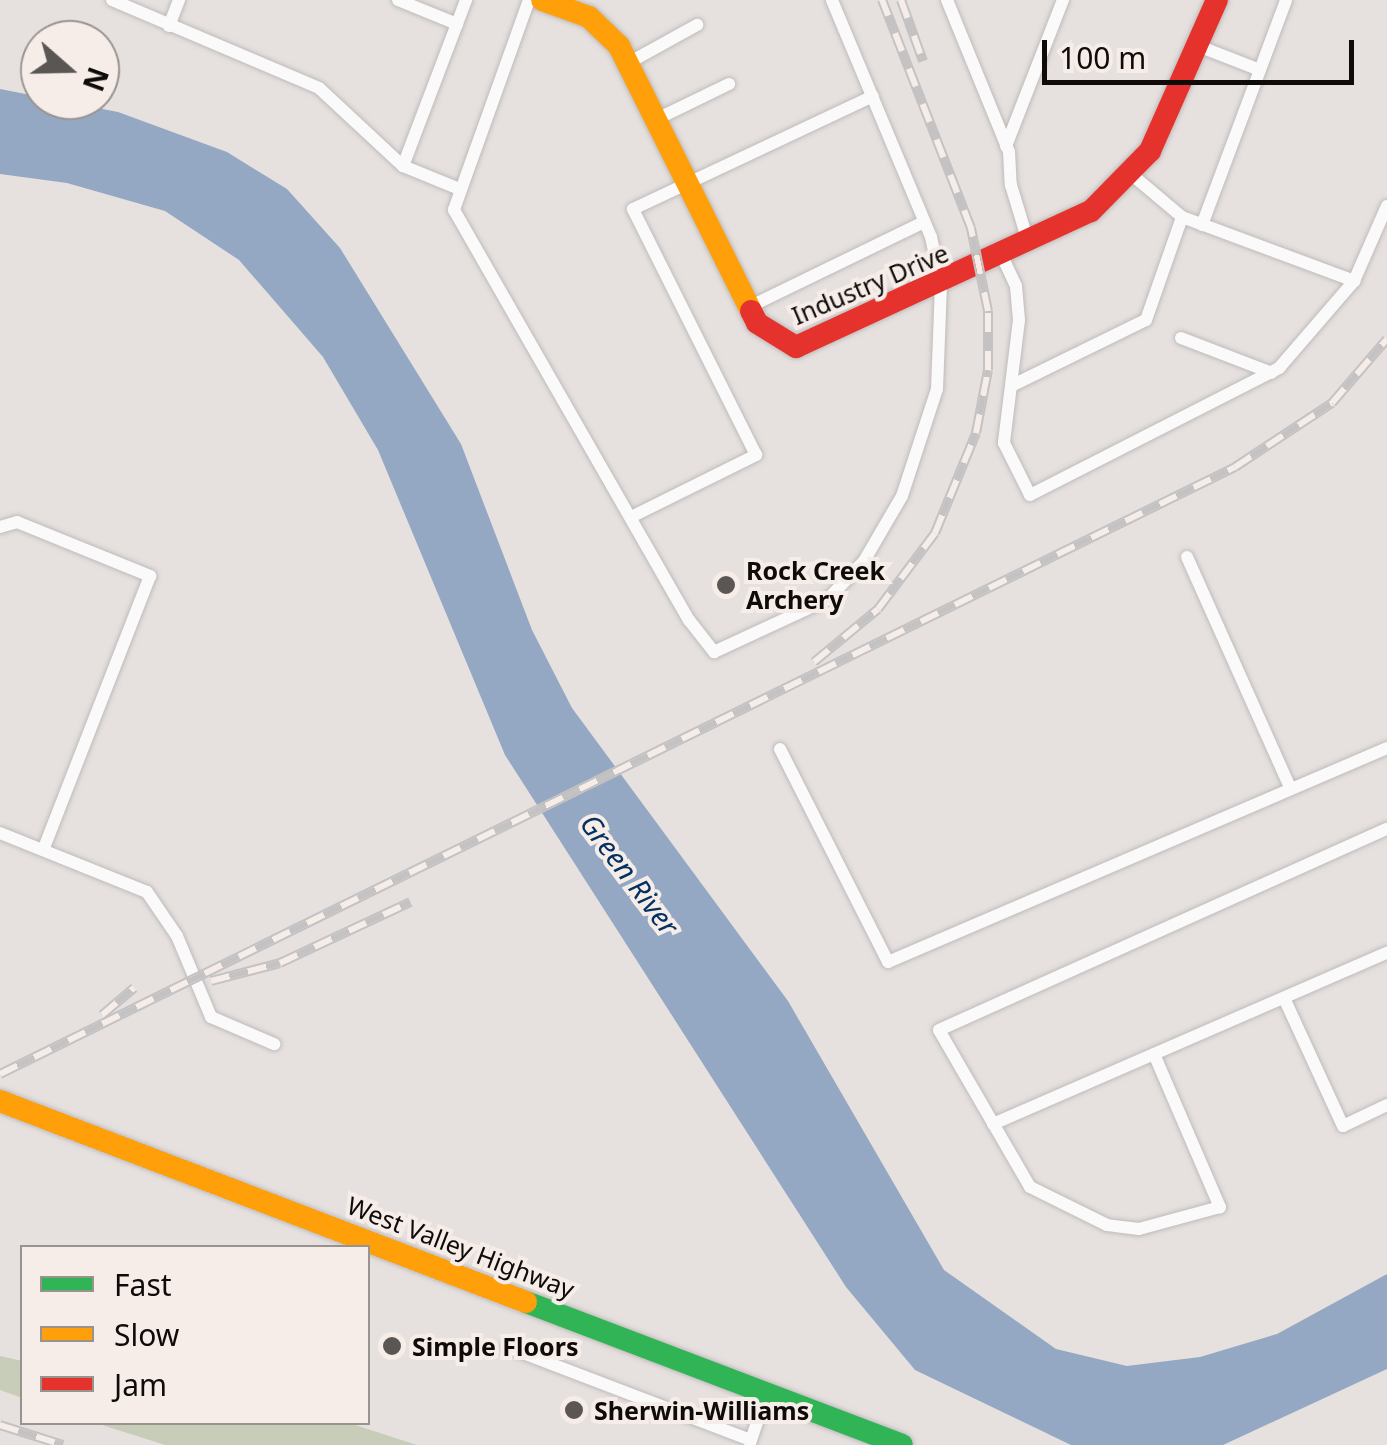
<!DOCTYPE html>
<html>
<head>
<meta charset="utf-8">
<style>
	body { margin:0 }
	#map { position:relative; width:1387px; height:1445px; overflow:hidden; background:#e6e1df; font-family:"Noto Sans",sans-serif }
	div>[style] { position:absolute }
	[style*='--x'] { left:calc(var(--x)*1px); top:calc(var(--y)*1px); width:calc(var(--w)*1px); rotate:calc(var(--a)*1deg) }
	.green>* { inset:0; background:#c7cdb9 }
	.water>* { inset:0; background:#94a8c3 }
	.roads { filter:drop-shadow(0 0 2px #bfbbba) drop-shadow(0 0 2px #bfbbba) }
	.lane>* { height:12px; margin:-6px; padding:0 6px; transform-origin:6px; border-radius:6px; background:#fbfafa }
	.fast>* { height:22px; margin:-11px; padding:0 11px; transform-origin:11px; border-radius:11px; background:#30b455 }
	.slow>* { height:22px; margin:-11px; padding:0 11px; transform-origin:11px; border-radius:11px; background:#ff9f0a }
	.jam>* { height:22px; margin:-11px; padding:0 11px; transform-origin:11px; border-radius:11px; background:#e5322d }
	.rail>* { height:10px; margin-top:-5px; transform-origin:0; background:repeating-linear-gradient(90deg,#f6ede9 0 19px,#c4c2c2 0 38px); box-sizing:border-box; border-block:2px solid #c4c2c2 }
	.dots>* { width:28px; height:28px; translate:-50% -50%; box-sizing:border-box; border:5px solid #f6ede9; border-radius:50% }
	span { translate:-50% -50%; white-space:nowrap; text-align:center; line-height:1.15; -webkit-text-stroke:8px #f6ede9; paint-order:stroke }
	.street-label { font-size:25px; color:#0e0b09 }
	.poi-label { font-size:25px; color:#0e0b09; font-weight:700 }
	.left { translate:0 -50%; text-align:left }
	.water-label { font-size:28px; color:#053062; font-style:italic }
	.legend { position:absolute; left:20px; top:1245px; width:350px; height:180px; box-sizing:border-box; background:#f6ede9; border:2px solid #99938f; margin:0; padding:12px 18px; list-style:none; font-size:30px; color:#0e0b09 }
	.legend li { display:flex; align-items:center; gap:20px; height:50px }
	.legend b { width:50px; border:2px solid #99938f }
	.north { position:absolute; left:20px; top:20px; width:100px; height:100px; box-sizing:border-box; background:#f6ede9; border:2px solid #99938f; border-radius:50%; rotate:110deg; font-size:28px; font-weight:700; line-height:40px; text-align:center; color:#0e0b09 }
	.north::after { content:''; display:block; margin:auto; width:35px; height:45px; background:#5a5654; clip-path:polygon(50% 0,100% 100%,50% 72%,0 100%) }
	.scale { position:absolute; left:1042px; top:40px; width:312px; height:45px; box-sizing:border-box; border:5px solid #0e0b09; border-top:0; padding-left:12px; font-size:30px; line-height:35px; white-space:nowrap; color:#0e0b09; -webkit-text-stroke:8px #f6ede9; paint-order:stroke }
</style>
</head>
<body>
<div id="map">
	<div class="green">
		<i style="clip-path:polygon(0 1356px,22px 1361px,22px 1398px,0 1390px)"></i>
		<i style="clip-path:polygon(96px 1423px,349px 1423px,417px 1445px,165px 1445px)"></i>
	</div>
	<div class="water">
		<i style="clip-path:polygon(0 89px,118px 112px,227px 152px,287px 189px,340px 248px,461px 444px,532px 630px,572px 708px,788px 1001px,944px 1270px,1056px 1349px,1127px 1366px,1200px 1357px,1277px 1334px,1387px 1274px,1387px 1369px,1223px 1445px,1071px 1445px,915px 1370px,846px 1287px,505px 755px,378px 450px,323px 357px,239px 260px,165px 211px,67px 183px,0 174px)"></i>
	</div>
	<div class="roads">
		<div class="lane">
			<i style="--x:112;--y:0;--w:225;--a:23"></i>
			<i style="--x:319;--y:88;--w:115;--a:42.9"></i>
			<i style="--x:403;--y:166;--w:58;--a:22.2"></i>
			<i style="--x:398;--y:0;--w:64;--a:22.1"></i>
			<i style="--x:529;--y:0;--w:223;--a:109.7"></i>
			<i style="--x:454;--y:210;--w:473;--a:60.2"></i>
			<i style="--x:689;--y:620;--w:41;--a:52"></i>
			<i style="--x:714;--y:652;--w:126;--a:-24.9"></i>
			<i style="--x:828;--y:599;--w:52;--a:-46.5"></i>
			<i style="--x:864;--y:561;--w:75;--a:-59.7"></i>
			<i style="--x:902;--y:496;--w:113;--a:-71.9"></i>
			<i style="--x:937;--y:389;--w:105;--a:-87.8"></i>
			<i style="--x:941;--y:284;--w:48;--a:-102"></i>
			<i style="--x:931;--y:237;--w:257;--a:-112.7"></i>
			<i style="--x:947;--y:0;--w:164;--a:67.8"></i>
			<i style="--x:1009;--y:152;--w:33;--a:87"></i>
			<i style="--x:1011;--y:185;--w:55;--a:73.2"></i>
			<i style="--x:169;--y:26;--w:28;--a:-69"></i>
			<i style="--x:1201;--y:47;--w:63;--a:21.3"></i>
			<i style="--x:630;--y:62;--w:77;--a:-28.9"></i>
			<i style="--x:659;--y:118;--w:78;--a:-25.9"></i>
			<i style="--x:1006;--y:146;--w:157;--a:-68.7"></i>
			<i style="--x:403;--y:166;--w:178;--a:-69.2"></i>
			<i style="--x:1131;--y:174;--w:67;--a:40.1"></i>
			<i style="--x:1182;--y:217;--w:184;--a:20.4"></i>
			<i style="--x:1202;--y:225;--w:240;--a:-69.5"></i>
			<i style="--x:1002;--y:256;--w:33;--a:65"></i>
			<i style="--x:1016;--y:286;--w:34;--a:85"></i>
			<i style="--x:1019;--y:320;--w:124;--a:97"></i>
			<i style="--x:1004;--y:443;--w:58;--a:63.4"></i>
			<i style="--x:1030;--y:495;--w:280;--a:-27"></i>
			<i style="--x:1279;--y:368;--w:115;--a:-49.2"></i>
			<i style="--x:1354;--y:281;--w:82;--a:-66.3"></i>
			<i style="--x:751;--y:306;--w:192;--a:-25.9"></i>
			<i style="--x:1181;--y:338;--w:97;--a:21"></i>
			<i style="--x:1011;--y:386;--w:150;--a:-26.1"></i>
			<i style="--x:1146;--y:320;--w:109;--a:-70.7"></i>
			<i style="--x:631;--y:517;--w:140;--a:-26.4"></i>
			<i style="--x:756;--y:455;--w:275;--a:-116.6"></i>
			<i style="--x:633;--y:209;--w:265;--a:-25.2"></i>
			<i style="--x:0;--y:527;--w:18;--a:-16"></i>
			<i style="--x:17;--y:522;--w:144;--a:22.1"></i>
			<i style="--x:150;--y:576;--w:294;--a:111.3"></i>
			<i style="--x:1187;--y:557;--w:254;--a:65.9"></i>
			<i style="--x:780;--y:749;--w:239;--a:63.1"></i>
			<i style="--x:888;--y:962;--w:543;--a:-23.21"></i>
			<i style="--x:0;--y:833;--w:158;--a:21.9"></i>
			<i style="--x:147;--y:892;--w:53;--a:55.7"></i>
			<i style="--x:177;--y:936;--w:88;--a:67.2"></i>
			<i style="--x:211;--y:1017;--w:69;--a:23.2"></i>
			<i style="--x:1284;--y:998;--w:141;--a:65.3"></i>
			<i style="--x:1343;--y:1126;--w:49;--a:-25.5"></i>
			<i style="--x:1154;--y:1054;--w:167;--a:66.7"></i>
			<i style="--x:1220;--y:1207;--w:84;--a:164.8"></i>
			<i style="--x:1139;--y:1229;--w:32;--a:-173"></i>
			<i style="--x:1107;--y:1225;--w:86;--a:-153.7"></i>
			<i style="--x:1030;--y:1187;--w:181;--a:-120.1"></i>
			<i style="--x:939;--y:1030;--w:491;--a:-24.2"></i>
			<i style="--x:993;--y:1124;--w:430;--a:-23.5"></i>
			<i style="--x:507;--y:1347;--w:261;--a:20.9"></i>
			<i style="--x:750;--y:1443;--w:50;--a:-71.2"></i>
		</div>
		<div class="fast">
			<i style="--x:526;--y:1302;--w:402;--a:20.8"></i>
		</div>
		<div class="slow">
			<i style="--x:542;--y:0;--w:50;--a:19.9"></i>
			<i style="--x:589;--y:17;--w:42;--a:44"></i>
			<i style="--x:619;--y:46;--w:296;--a:63.5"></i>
			<i style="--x:0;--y:1101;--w:563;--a:20.91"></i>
		</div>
		<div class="jam">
			<i style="--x:751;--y:311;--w:13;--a:63"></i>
			<i style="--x:757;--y:323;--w:46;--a:31.6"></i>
			<i style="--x:796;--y:347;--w:325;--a:-24.8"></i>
			<i style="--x:1091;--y:211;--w:84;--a:-45.5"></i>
			<i style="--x:1150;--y:151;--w:165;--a:-66.1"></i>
		</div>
	</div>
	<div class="rail">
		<i style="--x:901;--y:0;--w:65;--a:70.2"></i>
		<i style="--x:814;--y:662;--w:83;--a:-39.6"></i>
		<i style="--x:878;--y:609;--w:95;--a:-53.1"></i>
		<i style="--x:935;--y:533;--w:108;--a:-67.7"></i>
		<i style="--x:976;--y:433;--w:64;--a:-79.2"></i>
		<i style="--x:988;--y:370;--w:59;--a:-90"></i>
		<i style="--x:988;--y:311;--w:85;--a:-101.6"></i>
		<i style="--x:971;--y:228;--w:245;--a:-111.3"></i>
		<i style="--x:211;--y:981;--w:71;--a:-14.6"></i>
		<i style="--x:280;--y:963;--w:144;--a:-25.1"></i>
		<i style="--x:102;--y:1015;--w:42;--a:-40.2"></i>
		<i style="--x:0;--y:1074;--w:1376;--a:-26.17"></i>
		<i style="--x:1235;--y:467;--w:116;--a:-33.4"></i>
		<i style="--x:1332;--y:403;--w:84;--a:-49.3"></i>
		<i style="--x:0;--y:1425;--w:66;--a:17.6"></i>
	</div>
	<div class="dots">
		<i style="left:726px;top:585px;background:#5a5654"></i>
		<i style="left:392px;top:1346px;background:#5a5654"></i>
		<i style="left:574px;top:1410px;background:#5a5654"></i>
	</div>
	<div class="street-label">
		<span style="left:870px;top:284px;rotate:-23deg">Industry Drive</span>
		<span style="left:461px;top:1247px;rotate:21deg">West Valley Highway</span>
	</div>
	<div class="poi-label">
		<span class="left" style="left:746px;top:585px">Rock Creek<br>Archery</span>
		<span class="left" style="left:412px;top:1346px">Simple Floors</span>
		<span class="left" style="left:594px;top:1410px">Sherwin-Williams</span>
	</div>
	<div class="water-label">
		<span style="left:630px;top:874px;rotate:53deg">Green River</span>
	</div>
	<ul class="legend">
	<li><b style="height:12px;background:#30b455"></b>Fast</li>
	<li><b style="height:12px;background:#ff9f0a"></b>Slow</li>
	<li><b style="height:12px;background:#e5322d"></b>Jam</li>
	</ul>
	<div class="north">N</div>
	<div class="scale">100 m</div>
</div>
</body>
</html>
